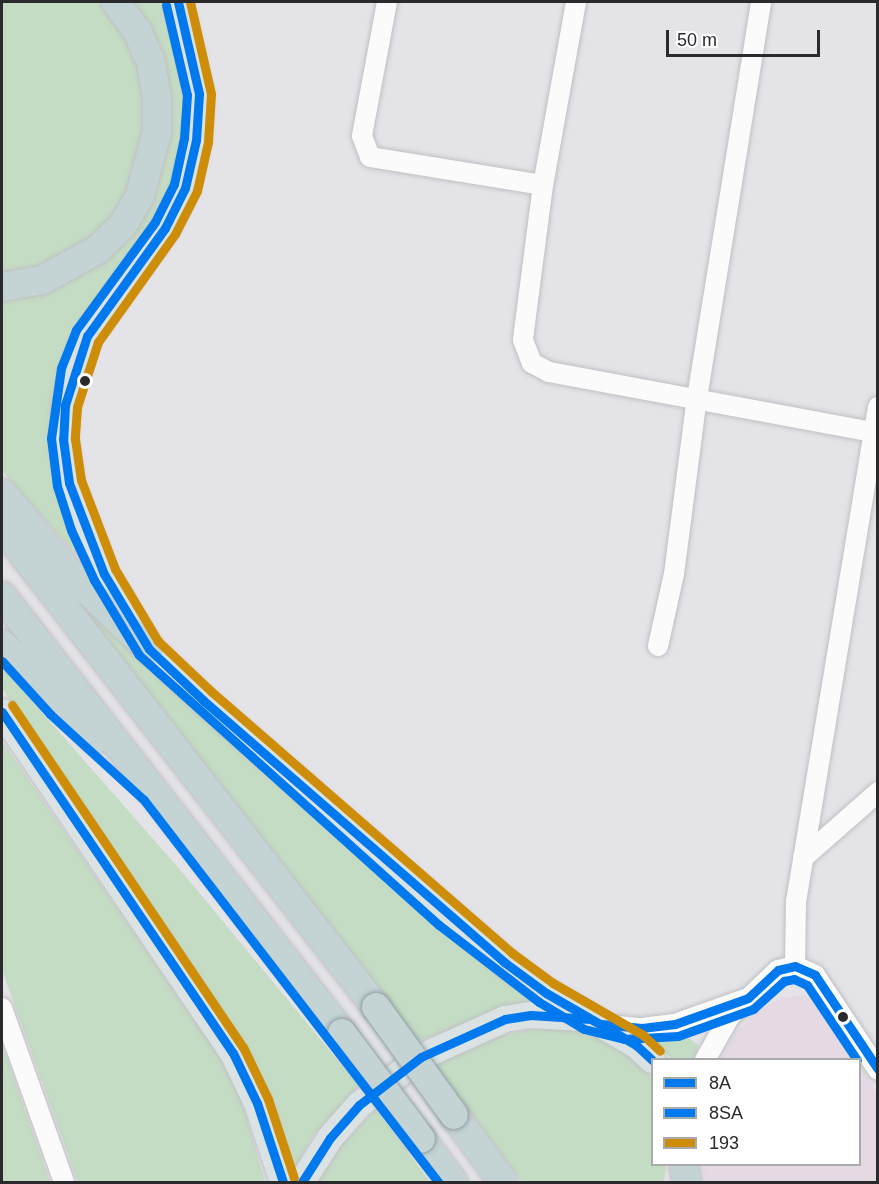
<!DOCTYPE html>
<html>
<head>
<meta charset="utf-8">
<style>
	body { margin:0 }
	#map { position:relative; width:879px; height:1184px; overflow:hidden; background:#e3e3e8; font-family:Helvetica,sans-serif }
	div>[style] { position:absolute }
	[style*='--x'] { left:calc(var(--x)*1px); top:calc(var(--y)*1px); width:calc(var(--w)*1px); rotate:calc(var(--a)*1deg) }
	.industrial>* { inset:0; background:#e5dae4 }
	.green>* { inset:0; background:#c4dcc4 }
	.roads { filter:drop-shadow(0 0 2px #c0c0c3) drop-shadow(0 0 2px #c0c0c3) }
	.minor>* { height:20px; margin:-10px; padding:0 10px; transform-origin:10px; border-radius:10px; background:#fbfbfc }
	.major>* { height:26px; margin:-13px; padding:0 13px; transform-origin:13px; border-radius:13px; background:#dae2e3 }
	.highway>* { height:28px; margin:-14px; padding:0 14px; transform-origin:14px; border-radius:14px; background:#c4d3d4 }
	.bridges { filter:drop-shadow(0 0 2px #8f9fa1) drop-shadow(0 0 2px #8f9fa1) }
	.highway-bridge>* { height:28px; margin:-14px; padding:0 14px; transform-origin:14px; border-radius:14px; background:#c4d3d4 }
	.bus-1>* { height:9px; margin:-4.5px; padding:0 4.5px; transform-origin:4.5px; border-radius:4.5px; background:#0079ef }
	.bus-2>* { height:9px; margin:-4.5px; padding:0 4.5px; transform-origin:4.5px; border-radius:4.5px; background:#0079ef }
	.bus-3>* { height:9px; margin:-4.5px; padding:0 4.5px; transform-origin:4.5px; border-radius:4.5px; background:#ce8d09 }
	.dots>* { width:16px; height:16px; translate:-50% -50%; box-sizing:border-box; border:3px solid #fff; border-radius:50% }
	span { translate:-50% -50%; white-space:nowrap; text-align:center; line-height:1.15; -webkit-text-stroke:6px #fff; paint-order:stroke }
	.frame { position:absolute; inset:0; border:3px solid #2a292c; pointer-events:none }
	.legend { position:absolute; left:651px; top:1058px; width:210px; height:108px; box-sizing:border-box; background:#fff; border:2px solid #aaa9ab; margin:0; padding:8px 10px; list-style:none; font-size:18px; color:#2a292c }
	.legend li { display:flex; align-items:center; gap:12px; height:30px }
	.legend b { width:30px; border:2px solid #aaa9ab }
	.scale { position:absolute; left:666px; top:30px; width:154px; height:27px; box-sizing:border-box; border:3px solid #2a292c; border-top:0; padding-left:8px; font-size:18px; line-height:21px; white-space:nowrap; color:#2a292c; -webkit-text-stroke:4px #fff; paint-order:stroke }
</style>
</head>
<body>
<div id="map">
	<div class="industrial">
		<i style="clip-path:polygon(803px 995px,824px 1006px,856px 1059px,721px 1059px,736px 1033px,759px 1010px,781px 998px)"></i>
		<i style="clip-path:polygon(860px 1065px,877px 1094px,877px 1182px,705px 1182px,703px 1165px,860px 1164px)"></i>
	</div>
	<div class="green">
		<i style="clip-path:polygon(2px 2px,100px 2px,124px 33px,140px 66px,147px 130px,129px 190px,112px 218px,90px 242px,63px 259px,2px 278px)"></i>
		<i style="clip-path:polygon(130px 2px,164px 2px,186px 92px,186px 135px,175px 185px,155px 224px,82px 321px,61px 366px,53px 401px,55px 476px,84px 553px,80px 559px,2px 471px,2px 295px,148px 201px,161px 171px,170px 134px,171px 95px,162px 57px)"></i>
		<i style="clip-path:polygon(57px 577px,204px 716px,446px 933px,531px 996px,532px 1001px,418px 1041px)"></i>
		<i style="clip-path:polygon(2px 667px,182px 872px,359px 1086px,312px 1137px,292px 1173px,269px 1096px,243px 1045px,2px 688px)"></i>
		<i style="clip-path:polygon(2px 741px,219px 1056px,241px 1098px,265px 1182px,78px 1182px,2px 970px)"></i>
		<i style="clip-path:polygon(545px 1027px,589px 1032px,623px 1048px,647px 1070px,652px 1080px,652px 1164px,666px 1165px,664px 1182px,522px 1182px,435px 1065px,486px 1038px)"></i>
		<i style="clip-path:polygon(682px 1033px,698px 1045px,695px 1059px,672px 1059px,648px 1037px)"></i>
		<i style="clip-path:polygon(2px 1045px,50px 1182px,2px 1182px)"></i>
		<i style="clip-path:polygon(376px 1109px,430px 1182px,318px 1182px,328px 1160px)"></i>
	</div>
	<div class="roads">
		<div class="minor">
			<i style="--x:387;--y:2;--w:136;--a:100.6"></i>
			<i style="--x:362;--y:136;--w:22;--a:69"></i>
			<i style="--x:370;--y:157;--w:175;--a:9.2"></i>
			<i style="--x:576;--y:2;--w:186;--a:100.2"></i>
			<i style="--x:543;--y:185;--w:156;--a:97.4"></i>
			<i style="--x:523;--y:340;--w:25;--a:69"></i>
			<i style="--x:532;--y:363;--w:19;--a:28"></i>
			<i style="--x:549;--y:372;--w:330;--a:10.5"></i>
			<i style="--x:658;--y:646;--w:74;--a:-77.5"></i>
			<i style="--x:674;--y:574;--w:177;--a:-82.6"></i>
			<i style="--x:697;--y:398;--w:401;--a:-80.8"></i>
			<i style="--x:803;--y:858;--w:100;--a:-41.3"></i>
			<i style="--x:795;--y:966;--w:64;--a:-89.1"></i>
			<i style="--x:796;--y:902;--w:502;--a:-80.59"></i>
			<i style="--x:795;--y:966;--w:22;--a:24"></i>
			<i style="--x:815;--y:975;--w:114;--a:56.4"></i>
			<i style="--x:2;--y:1008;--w:185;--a:70.4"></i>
			<i style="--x:605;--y:1025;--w:37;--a:5"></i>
			<i style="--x:642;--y:1028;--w:33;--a:-7"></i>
			<i style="--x:675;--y:1024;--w:77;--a:-19.6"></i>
			<i style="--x:705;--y:1060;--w:51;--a:-60.4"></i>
			<i style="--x:730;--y:1016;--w:66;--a:-43.8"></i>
			<i style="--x:778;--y:970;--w:17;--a:-13"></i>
		</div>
		<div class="major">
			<i style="--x:178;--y:2;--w:94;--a:77.1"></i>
			<i style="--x:199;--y:94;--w:46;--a:93.7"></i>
			<i style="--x:196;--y:140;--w:49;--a:102.9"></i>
			<i style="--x:185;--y:188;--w:45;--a:116.6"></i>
			<i style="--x:165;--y:228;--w:133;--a:125.8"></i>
			<i style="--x:87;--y:336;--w:38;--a:112"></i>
			<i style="--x:73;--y:371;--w:35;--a:103"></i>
			<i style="--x:65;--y:405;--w:34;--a:93"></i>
			<i style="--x:63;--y:439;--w:44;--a:82.2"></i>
			<i style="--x:69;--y:483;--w:97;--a:69"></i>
			<i style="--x:104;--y:574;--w:87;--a:59"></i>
			<i style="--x:149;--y:649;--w:76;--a:43.4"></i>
			<i style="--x:204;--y:701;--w:398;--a:41"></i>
			<i style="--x:504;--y:962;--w:52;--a:36.4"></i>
			<i style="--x:546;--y:993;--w:104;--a:30"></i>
			<i style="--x:636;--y:1045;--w:22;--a:43"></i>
			<i style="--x:2;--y:712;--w:412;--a:55.9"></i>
			<i style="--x:233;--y:1053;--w:55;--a:64.4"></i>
			<i style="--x:257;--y:1103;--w:83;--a:71.8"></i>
			<i style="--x:302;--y:1182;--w:52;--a:-57.5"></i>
			<i style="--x:330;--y:1138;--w:44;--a:-48.7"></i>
			<i style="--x:359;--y:1105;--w:78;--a:-37.7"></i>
			<i style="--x:421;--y:1057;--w:92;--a:-24.3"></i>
			<i style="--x:505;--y:1019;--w:26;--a:-9"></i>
			<i style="--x:531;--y:1015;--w:50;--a:3.4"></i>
		</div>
		<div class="highway">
			<i style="--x:2;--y:287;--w:41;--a:-9.9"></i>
			<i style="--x:42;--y:280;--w:63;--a:-28.6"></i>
			<i style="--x:97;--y:250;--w:36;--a:-44"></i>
			<i style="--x:123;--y:225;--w:34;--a:-60"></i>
			<i style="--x:140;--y:195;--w:65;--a:-74.9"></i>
			<i style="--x:157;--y:132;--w:34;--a:-90"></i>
			<i style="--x:157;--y:98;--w:39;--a:-100"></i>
			<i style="--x:150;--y:60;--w:32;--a:-114"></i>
			<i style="--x:137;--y:31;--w:36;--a:-126"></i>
			<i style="--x:2;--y:493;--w:116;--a:49.6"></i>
			<i style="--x:77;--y:581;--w:99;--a:43.4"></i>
			<i style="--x:2;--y:527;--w:609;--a:52.08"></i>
			<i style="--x:2;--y:596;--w:554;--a:52.12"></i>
			<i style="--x:2;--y:644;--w:133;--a:45.6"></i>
			<i style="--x:454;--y:1115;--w:83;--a:53.8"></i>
			<i style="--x:421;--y:1139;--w:54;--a:53.3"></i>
			<i style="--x:684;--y:1164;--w:18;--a:81"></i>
		</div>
	</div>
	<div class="bridges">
		<div class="highway-bridge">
			<i style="--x:376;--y:1007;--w:133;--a:54.2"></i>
			<i style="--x:342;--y:1033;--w:132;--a:53.3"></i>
		</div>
	</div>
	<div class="bus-1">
		<i style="--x:178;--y:2;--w:94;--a:77.1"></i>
		<i style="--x:199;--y:94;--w:46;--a:93.7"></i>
		<i style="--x:196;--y:140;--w:49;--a:102.9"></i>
		<i style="--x:185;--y:188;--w:45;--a:116.6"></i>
		<i style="--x:165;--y:228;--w:133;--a:125.8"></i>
		<i style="--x:87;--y:336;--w:72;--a:107.7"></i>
		<i style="--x:65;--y:405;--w:34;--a:93"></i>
		<i style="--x:63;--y:439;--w:44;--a:82.2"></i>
		<i style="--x:69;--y:483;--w:97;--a:69"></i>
		<i style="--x:104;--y:574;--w:87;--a:59"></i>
		<i style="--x:149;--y:649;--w:76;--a:43.4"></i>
		<i style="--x:204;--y:701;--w:398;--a:41"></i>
		<i style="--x:504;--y:962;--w:52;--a:36.4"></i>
		<i style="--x:546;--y:993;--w:104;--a:30"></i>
		<i style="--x:636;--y:1045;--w:22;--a:43"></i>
		<i style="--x:2;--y:712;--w:412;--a:55.9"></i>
		<i style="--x:233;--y:1053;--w:55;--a:64.4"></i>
		<i style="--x:257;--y:1103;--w:83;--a:71.8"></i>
		<i style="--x:601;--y:1024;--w:41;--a:5.6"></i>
		<i style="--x:642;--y:1028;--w:33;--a:-7"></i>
		<i style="--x:675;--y:1024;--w:77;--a:-19.6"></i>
		<i style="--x:748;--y:998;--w:41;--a:-43"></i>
		<i style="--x:778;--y:970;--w:17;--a:-13"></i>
		<i style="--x:795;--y:966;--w:22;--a:24"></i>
		<i style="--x:815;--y:975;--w:113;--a:56.2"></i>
		<i style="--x:302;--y:1182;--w:52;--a:-57.5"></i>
		<i style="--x:330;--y:1138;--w:44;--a:-48.7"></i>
		<i style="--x:359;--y:1105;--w:78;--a:-37.7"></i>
		<i style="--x:421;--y:1057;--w:92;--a:-24.3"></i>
		<i style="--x:505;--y:1019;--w:26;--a:-9"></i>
		<i style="--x:531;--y:1015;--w:59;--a:3.9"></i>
	</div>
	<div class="bus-2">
		<i style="--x:166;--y:5;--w:92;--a:76.9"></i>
		<i style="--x:187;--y:95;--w:43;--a:94"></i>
		<i style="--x:184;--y:138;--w:47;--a:102.3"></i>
		<i style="--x:174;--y:184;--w:42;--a:116.6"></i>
		<i style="--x:155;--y:222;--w:134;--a:126.2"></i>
		<i style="--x:76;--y:330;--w:41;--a:111.5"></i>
		<i style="--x:61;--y:368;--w:71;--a:98.1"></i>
		<i style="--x:51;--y:438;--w:48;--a:82.9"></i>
		<i style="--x:57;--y:486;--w:46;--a:72.3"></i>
		<i style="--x:71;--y:530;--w:55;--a:65.3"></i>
		<i style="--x:94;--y:580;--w:87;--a:59"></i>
		<i style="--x:139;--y:655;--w:404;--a:42"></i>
		<i style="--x:439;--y:925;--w:126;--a:37.6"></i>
		<i style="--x:539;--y:1002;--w:52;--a:31"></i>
		<i style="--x:584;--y:1029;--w:41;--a:14"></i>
		<i style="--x:624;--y:1039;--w:54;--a:-3.2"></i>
		<i style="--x:678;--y:1036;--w:80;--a:-19.8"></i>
		<i style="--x:753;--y:1009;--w:42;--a:-42.1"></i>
		<i style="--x:784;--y:981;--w:10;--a:-11"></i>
		<i style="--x:794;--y:979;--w:14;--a:25"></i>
		<i style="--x:807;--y:985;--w:90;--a:56.3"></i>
		<i style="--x:2;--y:661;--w:72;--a:47.8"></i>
		<i style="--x:50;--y:714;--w:127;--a:42.5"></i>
		<i style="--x:144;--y:800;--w:482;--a:52.4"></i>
	</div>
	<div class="bus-3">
		<i style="--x:190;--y:2;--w:94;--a:77.1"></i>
		<i style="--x:211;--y:94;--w:48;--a:93.6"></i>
		<i style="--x:208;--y:142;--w:50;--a:102.7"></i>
		<i style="--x:197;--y:191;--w:48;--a:117.1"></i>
		<i style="--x:175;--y:234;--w:133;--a:125.5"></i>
		<i style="--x:98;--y:342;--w:68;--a:107.9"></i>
		<i style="--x:77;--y:407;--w:32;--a:94"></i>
		<i style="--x:75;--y:439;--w:41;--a:81.7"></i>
		<i style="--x:81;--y:480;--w:95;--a:69.1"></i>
		<i style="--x:115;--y:569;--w:84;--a:59.2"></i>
		<i style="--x:158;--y:641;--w:74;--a:43.4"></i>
		<i style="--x:212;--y:692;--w:398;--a:41"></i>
		<i style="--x:512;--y:953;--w:51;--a:36.2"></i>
		<i style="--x:553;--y:983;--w:104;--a:30"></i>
		<i style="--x:643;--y:1035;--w:23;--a:43"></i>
		<i style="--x:12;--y:705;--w:413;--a:56"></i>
		<i style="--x:243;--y:1047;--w:58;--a:64.3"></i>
		<i style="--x:268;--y:1099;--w:83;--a:71.8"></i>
	</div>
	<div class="dots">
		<i style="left:85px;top:381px;background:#2a292c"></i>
		<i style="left:843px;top:1017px;background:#2a292c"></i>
	</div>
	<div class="frame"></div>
	<ul class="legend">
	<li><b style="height:8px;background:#0079ef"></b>8A</li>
	<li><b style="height:8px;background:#0079ef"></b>8SA</li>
	<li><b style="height:8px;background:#ce8d09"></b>193</li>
	</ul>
	<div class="scale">50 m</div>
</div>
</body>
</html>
